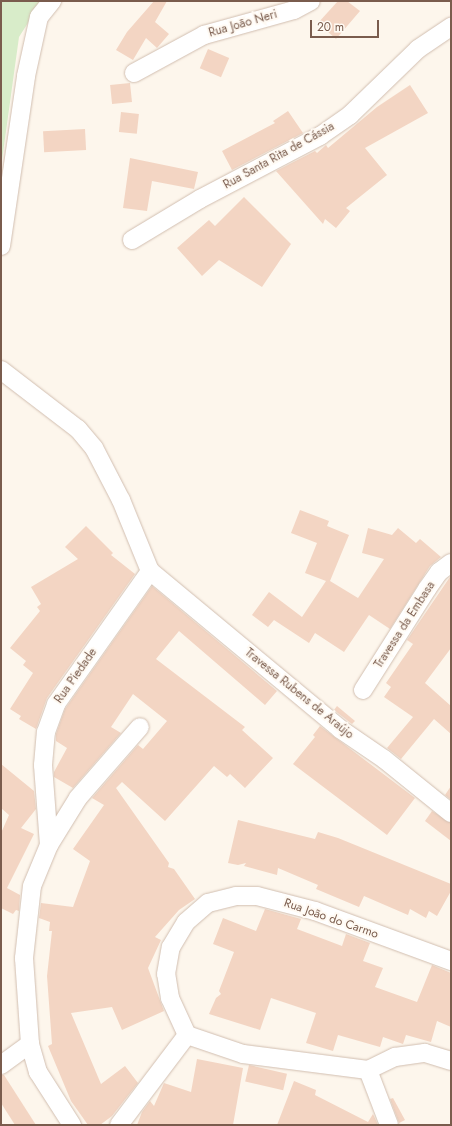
<!DOCTYPE html>
<html>
<head>
<meta charset="utf-8">
<style>
	body { margin:0 }
	#map { position:relative; width:452px; height:1126px; overflow:hidden; background:#fdf6ec; font-family:Jost,sans-serif }
	div>[style] { position:absolute }
	[style*='--x'] { left:calc(var(--x)*1px); top:calc(var(--y)*1px); width:calc(var(--w)*1px); rotate:calc(var(--a)*1deg) }
	.green>* { inset:0; background:#d8ecc9 }
	.building>* { inset:0; background:#f3d5c3; transform-origin:0 0 }
	.roads { filter:drop-shadow(0 0 1px #d1beb0) drop-shadow(0 0 1px #d1beb0) }
	.minor>* { height:18px; margin:-9px; padding:0 9px; transform-origin:9px; border-radius:9px; background:#fff }
	span { translate:-50% -50%; white-space:nowrap; text-align:center; line-height:1.15; -webkit-text-stroke:4px #fffaf3; paint-order:stroke }
	.street-label { font-size:12px; color:#7a5c4d }
	.frame { position:absolute; inset:0; border:2px solid #7a5c4d; pointer-events:none }
	.scale { position:absolute; left:310px; top:20px; width:69px; height:18px; box-sizing:border-box; border:2px solid #7a5c4d; border-top:0; padding-left:5px; font-size:12px; line-height:14px; white-space:nowrap; color:#7a5c4d; -webkit-text-stroke:3px #fffaf3; paint-order:stroke }
</style>
</head>
<body>
<div id="map">
	<div class="green">
		<i style="clip-path:polygon(1px 1px,42px 1px,19px 37px,2px 160px)"></i>
	</div>
	<div class="building">
		<i style="clip-path:polygon(154px 1px,167px 1px,155px 22px,169px 34px,157px 48px,146px 38px,133px 60px,116px 50px,127px 32px)"></i>
		<i style="clip-path:polygon(338px 1px,347px 1px,360px 11px,336px 39px,318px 23px)"></i>
		<i style="left:208px;top:49px;width:23px;height:21px;rotate:23deg"></i>
		<i style="left:130px;top:83px;width:19px;height:20px;rotate:84deg"></i>
		<i style="clip-path:polygon(410px 85px,428px 113px,365px 148px,387px 175px,346px 208px,350px 211px,336px 228px,325px 219px,323px 224px,276px 171px,315px 151px,317px 153px,326px 145px,328px 148px,377px 107px)"></i>
		<i style="clip-path:polygon(288px 111px,303px 133px,232px 170px,222px 151px,275px 123px,273px 121px)"></i>
		<i style="left:121px;top:112px;width:18px;height:20px;rotate:6deg"></i>
		<i style="left:85px;top:129px;width:21px;height:42px;rotate:87deg"></i>
		<i style="clip-path:polygon(130px 158px,198px 172px,194px 189px,152px 181px,147px 211px,123px 208px)"></i>
		<i style="clip-path:polygon(244px 197px,291px 244px,262px 287px,219px 260px,202px 276px,177px 248px,209px 220px,215px 226px)"></i>
		<i style="clip-path:polygon(300px 510px,329px 521px,327px 526px,349px 535px,330px 581px,358px 598px,384px 559px,362px 553px,368px 528px,392px 535px,398px 528px,416px 543px,420px 539px,441px 557px,430px 566px,390px 629px,369px 615px,344px 652px,315px 633px,309px 643px,274px 620px,268px 627px,252px 615px,269px 592px,302px 617px,326px 581px,305px 573px,317px 543px,291px 533px)"></i>
		<i style="clip-path:polygon(86px 526px,113px 553px,111px 555px,135px 574px,47px 698px,36px 729px,19px 719px,21px 716px,10px 709px,33px 673px,23px 665px,26px 661px,10px 648px,40px 611px,37px 607px,41px 604px,31px 587px,78px 559px,65px 547px)"></i>
		<i style="clip-path:polygon(450px 577px,451px 648px,425px 683px,451px 706px,451px 734px,434px 719px,401px 759px,387px 748px,413px 717px,384px 697px,391px 687px,386px 683px,413px 644px,407px 640px)"></i>
		<i style="clip-path:polygon(152px 586px,277px 691px,265px 705px,179px 631px,156px 659px,245px 727px,242px 730px,273px 758px,245px 788px,230px 774px,227px 777px,214px 766px,165px 821px,122px 782px,116px 788px,169px 863px,168px 867px,174px 869px,195px 899px,179px 910px,155px 937px,161px 940px,148px 968px,164px 1011px,122px 1030px,112px 1007px,71px 1013px,101px 1084px,125px 1066px,138px 1083px,112px 1116px,100px 1125px,88px 1125px,71px 1101px,48px 1046px,52px 1044px,47px 976px,52px 931px,49px 931px,50px 922px,39px 918px,41px 903px,73px 907px,90px 861px,73px 849px,104px 805px,92px 798px,138px 745px,143px 749px,167px 721px,133px 694px,111px 727px,121px 733px,73px 788px,54px 777px,54px 772px,67px 748px,56px 741px,56px 734px,65px 709px)"></i>
		<i style="clip-path:polygon(337px 706px,355px 721px,352px 724px,334px 710px)"></i>
		<i style="clip-path:polygon(320px 726px,415px 798px,387px 835px,293px 764px,315px 737px,313px 735px)"></i>
		<i style="clip-path:polygon(1px 764px,34px 791px,36px 809px,21px 828px,34px 834px,7px 888px,20px 895px,19px 911px,16px 910px,13px 914px,1px 908px,1px 833px,9px 815px,1px 808px)"></i>
		<i style="clip-path:polygon(451px 786px,451px 800px,445px 795px)"></i>
		<i style="clip-path:polygon(432px 811px,451px 823px,451px 841px,425px 821px)"></i>
		<i style="clip-path:polygon(238px 820px,315px 839px,318px 832px,338px 838px,451px 884px,451px 891px,437px 916px,429px 911px,426px 918px,410px 909px,408px 915px,364px 896px,359px 907px,316px 889px,318px 885px,278px 868px,277px 875px,244px 866px,246px 863px,238px 865px,228px 863px)"></i>
		<i style="clip-path:polygon(265px 909px,301px 919px,297px 929px,342px 946px,346px 934px,370px 943px,363px 961px,383px 968px,375px 987px,417px 1002px,432px 965px,451px 973px,451px 1027px,437px 1021px,431px 1042px,406px 1035px,403px 1044px,383px 1037px,380px 1047px,338px 1035px,333px 1051px,306px 1043px,316px 1013px,271px 998px,260px 1030px,209px 1014px,216px 998px,221px 994px,219px 991px,234px 952px,213px 944px,223px 918px,256px 931px)"></i>
		<i style="clip-path:polygon(197px 1059px,243px 1068px,233px 1125px,137px 1125px,142px 1112px,150px 1101px,154px 1106px,164px 1083px,191px 1092px)"></i>
		<i style="left:249px;top:1065px;width:39px;height:17px;rotate:13deg"></i>
		<i style="clip-path:polygon(1px 1075px,4px 1075px,36px 1125px,15px 1125px,1px 1103px)"></i>
		<i style="clip-path:polygon(294px 1081px,316px 1090px,315px 1095px,368px 1122px,373px 1114px,378px 1125px,277px 1125px)"></i>
		<i style="clip-path:polygon(393px 1098px,405px 1120px,399px 1123px,390px 1099px)"></i>
	</div>
	<div class="roads">
		<div class="minor">
			<i style="--x:134;--y:73;--w:80;--a:-28.5"></i>
			<i style="--x:204;--y:35;--w:93;--a:-15.5"></i>
			<i style="--x:294;--y:10;--w:19;--a:-28"></i>
			<i style="--x:132;--y:240;--w:79;--a:-31.1"></i>
			<i style="--x:200;--y:199;--w:136;--a:-27.7"></i>
			<i style="--x:320;--y:136;--w:37;--a:-35"></i>
			<i style="--x:350;--y:115;--w:95;--a:-44.1"></i>
			<i style="--x:418;--y:49;--w:40;--a:-34"></i>
			<i style="--x:1;--y:246;--w:172;--a:-81.6"></i>
			<i style="--x:26;--y:76;--w:60;--a:-77.6"></i>
			<i style="--x:39;--y:17;--w:21;--a:-51"></i>
			<i style="--x:1;--y:370;--w:97;--a:37.5"></i>
			<i style="--x:78;--y:429;--w:25;--a:50"></i>
			<i style="--x:94;--y:448;--w:59;--a:62.6"></i>
			<i style="--x:121;--y:500;--w:77;--a:67.8"></i>
			<i style="--x:150;--y:571;--w:247;--a:39.7"></i>
			<i style="--x:340;--y:729;--w:53;--a:34.3"></i>
			<i style="--x:384;--y:759;--w:86;--a:38.9"></i>
			<i style="--x:363;--y:690;--w:120;--a:-57.6"></i>
			<i style="--x:427;--y:589;--w:21;--a:-55"></i>
			<i style="--x:439;--y:572;--w:15;--a:-37"></i>
			<i style="--x:49;--y:845;--w:80;--a:-94.3"></i>
			<i style="--x:43;--y:765;--w:33;--a:-85"></i>
			<i style="--x:46;--y:732;--w:30;--a:-70"></i>
			<i style="--x:56;--y:704;--w:163;--a:-54.7"></i>
			<i style="--x:1;--y:1065;--w:36;--a:-36"></i>
			<i style="--x:368;--y:1070;--w:126;--a:-172.7"></i>
			<i style="--x:243;--y:1054;--w:59;--a:-161.3"></i>
			<i style="--x:187;--y:1035;--w:41;--a:-114.7"></i>
			<i style="--x:170;--y:998;--w:24;--a:-99"></i>
			<i style="--x:166;--y:974;--w:27;--a:-80"></i>
			<i style="--x:171;--y:947;--w:29;--a:-59"></i>
			<i style="--x:186;--y:922;--w:29;--a:-41"></i>
			<i style="--x:208;--y:903;--w:29;--a:-14"></i>
			<i style="--x:236;--y:896;--w:21;--a:0"></i>
			<i style="--x:257;--y:896;--w:60;--a:14.5"></i>
			<i style="--x:315;--y:911;--w:145;--a:20.2"></i>
			<i style="--x:368;--y:1070;--w:30;--a:-26"></i>
			<i style="--x:395;--y:1057;--w:30;--a:-8"></i>
			<i style="--x:425;--y:1053;--w:27;--a:17"></i>
			<i style="--x:368;--y:1070;--w:59;--a:69.1"></i>
			<i style="--x:72;--y:1125;--w:63;--a:-122.7"></i>
			<i style="--x:38;--y:1072;--w:29;--a:-106"></i>
			<i style="--x:30;--y:1044;--w:86;--a:-94"></i>
			<i style="--x:24;--y:958;--w:72;--a:-83.7"></i>
			<i style="--x:32;--y:886;--w:44;--a:-67.5"></i>
			<i style="--x:49;--y:845;--w:55;--a:-58.3"></i>
			<i style="--x:78;--y:798;--w:94;--a:-48.9"></i>
			<i style="--x:119;--y:1125;--w:113;--a:-52.9"></i>
		</div>
	</div>
	<div class="street-label">
		<span style="left:243px;top:24px;rotate:-16deg">Rua João Neri</span>
		<span style="left:279px;top:156px;rotate:-29deg">Rua Santa Rita de Cássia</span>
		<span style="left:405px;top:625px;rotate:-57deg">Travessa da Embasa</span>
		<span style="left:76px;top:676px;rotate:-55deg">Rua Piedade</span>
		<span style="left:299px;top:694px;rotate:39deg">Travessa Rubens de Araújo</span>
		<span style="left:331px;top:919px;rotate:19deg">Rua João do Carmo</span>
	</div>
	<div class="frame"></div>
	<div class="scale">20 m</div>
</div>
</body>
</html>
